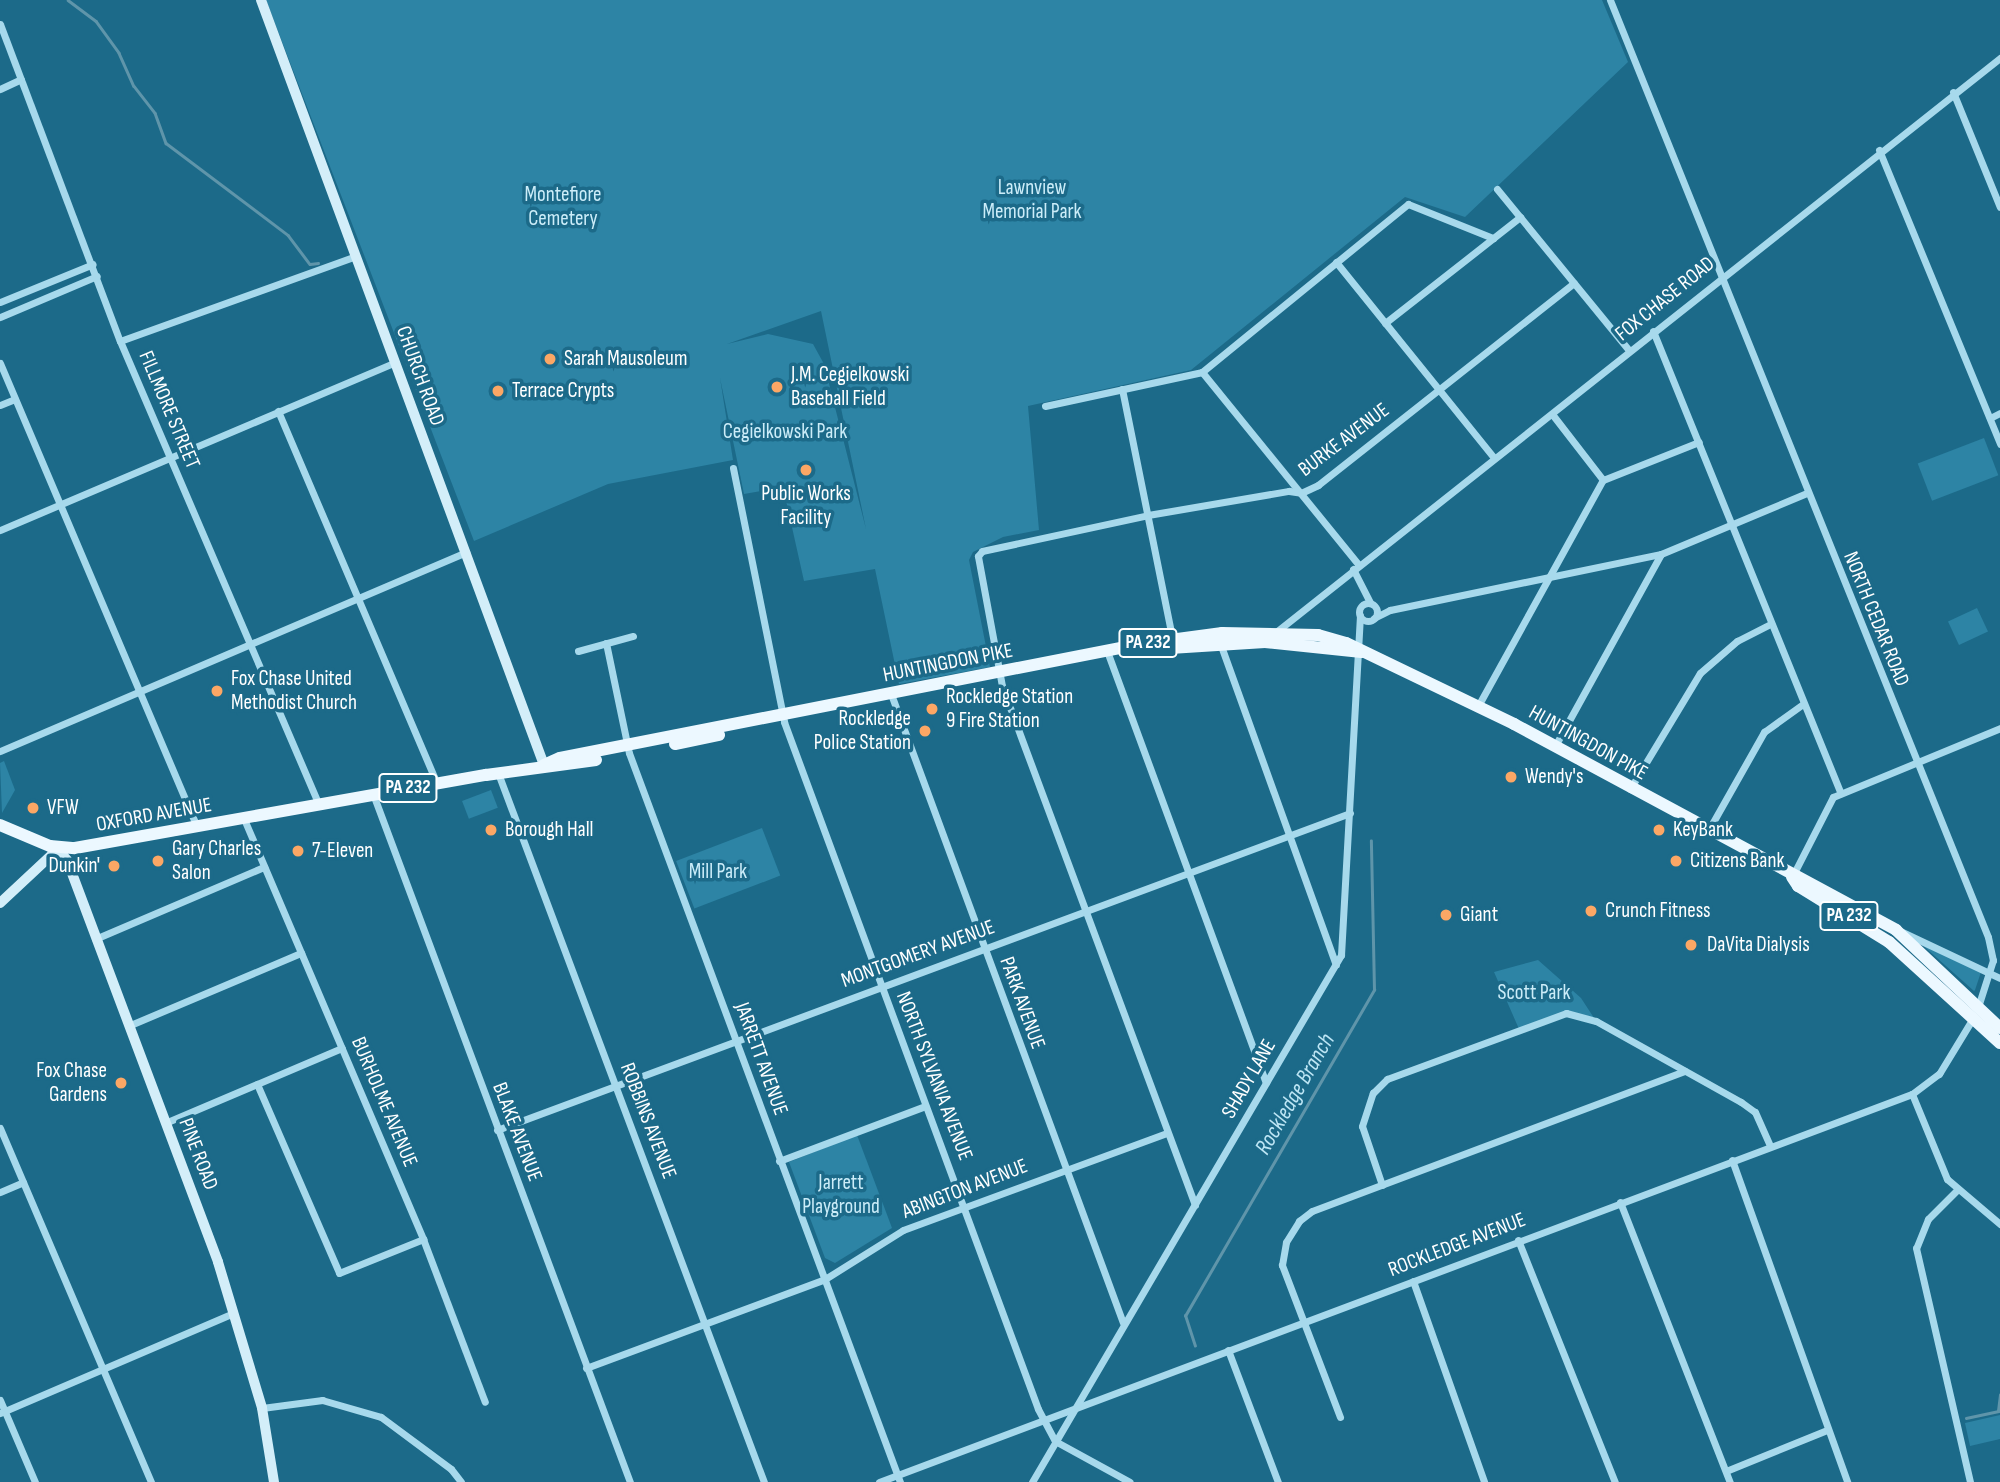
<!DOCTYPE html>
<html>
<head>
<meta charset="utf-8">
<style>
	body { margin:0 }
	#map { position:relative; width:2000px; height:1482px; overflow:hidden; background:#1c6a89; font-family:"Sofia Sans Condensed",sans-serif }
	div>[style] { position:absolute }
	[style*='--x'] { left:calc(var(--x)*1px); top:calc(var(--y)*1px); width:calc(var(--w)*1px); rotate:calc(var(--a)*1deg) }
	.green>* { inset:0; background:#2d84a5; transform-origin:0 0 }
	.stream>* { height:2.5px; margin:-1.25px; padding:0 1.25px; transform-origin:1.25px; border-radius:1.25px; background:#5f95aa }
	.street>* { height:7px; margin:-3.5px; padding:0 3.5px; transform-origin:3.5px; border-radius:3.5px; background:#a7d9ec }
	.street>.ring { margin:-3.5px; padding:0; box-sizing:content-box; background:none; border:7px solid #a7d9ec; border-radius:50% }
	.secondary>* { height:10px; margin:-5px; padding:0 5px; transform-origin:5px; border-radius:5px; background:#d3eef9 }
	.primary>* { height:12px; margin:-6px; padding:0 6px; transform-origin:6px; border-radius:6px; background:#ecf8ff }
	.dots>* { width:19px; height:19px; translate:-50% -50%; box-sizing:border-box; border:4px solid #1c6a89; border-radius:50% }
	span { translate:-50% -50%; white-space:nowrap; text-align:center; line-height:1.15; -webkit-text-stroke:7px #1c6a89; paint-order:stroke }
	.shield-label span { padding:2px 5px; background:#1c6a89; border:2px solid; border-radius:5px; -webkit-text-stroke-width:0 }
	.shield-label { font-size:19px; color:#fff; font-weight:700 }
	.park-label { font-size:21px; color:#ccedf9 }
	.street-label { font-size:21px; color:#fff }
	.poi-label { font-size:21px; color:#fff }
	.left { translate:0 -50%; text-align:left }
	.right { translate:-100% -50%; text-align:right }
	.water-label { font-size:23px; color:#bee6f5; font-style:italic }
</style>
</head>
<body>
<div id="map">
	<div class="green">
		<i style="clip-path:polygon(evenodd,266px 0,1602px 0,1628px 62px,1465px 217px,1405px 197px,1191px 370px,1028px 406px,1039px 530px,1003px 537px,973px 552px,969px 560px,990px 667px,899px 684px,875px 569px,804px 581px,783px 487px,744px 494px,720px 378px,733px 460px,608px 484px,474px 541px,266px 0,821px 311px,866px 529px,824px 364px,813px 344px,768px 334px,727px 344px,821px 311px)"></i>
		<i style="left:1984px;top:438px;width:40px;height:71px;rotate:69deg"></i>
		<i style="left:1977px;top:608px;width:26px;height:32px;rotate:65deg"></i>
		<i style="clip-path:polygon(4px 761px,15px 790px,2px 813px,0 763px)"></i>
		<i style="left:491px;top:790px;width:19px;height:31px;rotate:69deg"></i>
		<i style="left:762px;top:828px;width:51px;height:92px;rotate:69deg"></i>
		<i style="clip-path:polygon(1918px 941px,1981px 972px,1975px 990px,1974px 991px)"></i>
		<i style="clip-path:polygon(1538px 960px,1581px 998px,1596px 1021px,1566px 1013px,1519px 1029px,1494px 972px)"></i>
		<i style="clip-path:polygon(857px 1135px,892px 1228px,835px 1263px,825px 1258px,789px 1162px)"></i>
		<i style="clip-path:polygon(2000px 1415px,2000px 1439px,1970px 1446px,1965px 1423px)"></i>
	</div>
	<div class="stream">
		<i style="--x:68;--y:0;--w:35;--a:37"></i>
		<i style="--x:96;--y:21;--w:39;--a:54"></i>
		<i style="--x:119;--y:53;--w:36;--a:66"></i>
		<i style="--x:134;--y:86;--w:34;--a:52"></i>
		<i style="--x:155;--y:113;--w:32;--a:70"></i>
		<i style="--x:166;--y:143;--w:153;--a:37"></i>
		<i style="--x:288;--y:235;--w:36;--a:53"></i>
		<i style="--x:310;--y:264;--w:8;--a:-7"></i>
		<i style="--x:1195;--y:1346;--w:32;--a:-108"></i>
		<i style="--x:1185;--y:1316;--w:377;--a:-59.9"></i>
		<i style="--x:1374;--y:990;--w:149;--a:-91.2"></i>
		<i style="--x:1966;--y:1418;--w:33;--a:-12"></i>
		<i style="--x:1998;--y:1411;--w:16;--a:-83"></i>
	</div>
	<div class="street">
		<i style="--x:1610;--y:0;--w:1010;--a:68.03"></i>
		<i style="--x:1988;--y:937;--w:24;--a:78"></i>
		<i style="--x:1993;--y:960;--w:49;--a:107.7"></i>
		<i style="--x:0;--y:24;--w:339;--a:69.3"></i>
		<i style="--x:120;--y:341;--w:505;--a:66.79"></i>
		<i style="--x:0;--y:89;--w:23;--a:-25"></i>
		<i style="--x:1953;--y:92;--w:124;--a:67.8"></i>
		<i style="--x:1879;--y:150;--w:318;--a:67.6"></i>
		<i style="--x:1497;--y:189;--w:208;--a:50.7"></i>
		<i style="--x:1336;--y:262;--w:252;--a:51.1"></i>
		<i style="--x:0;--y:302;--w:100;--a:-22.2"></i>
		<i style="--x:0;--y:317;--w:105;--a:-22.9"></i>
		<i style="--x:1385;--y:323;--w:172;--a:-38.1"></i>
		<i style="--x:1653;--y:331;--w:499;--a:67.9"></i>
		<i style="--x:120;--y:341;--w:251;--a:-19.8"></i>
		<i style="--x:0;--y:363;--w:504;--a:67"></i>
		<i style="--x:1202;--y:372;--w:249;--a:50.9"></i>
		<i style="--x:1122;--y:389;--w:259;--a:78.6"></i>
		<i style="--x:0;--y:405;--w:16;--a:-22"></i>
		<i style="--x:1045;--y:406;--w:161;--a:-12.2"></i>
		<i style="--x:1202;--y:372;--w:266;--a:-39.2"></i>
		<i style="--x:1408;--y:204;--w:92;--a:21.8"></i>
		<i style="--x:278;--y:411;--w:405;--a:66.9"></i>
		<i style="--x:1552;--y:414;--w:83;--a:52.3"></i>
		<i style="--x:1990;--y:418;--w:11;--a:-27"></i>
		<i style="--x:733;--y:468;--w:259;--a:78.6"></i>
		<i style="--x:784;--y:722;--w:732;--a:69.71"></i>
		<i style="--x:1038;--y:1409;--w:36;--a:62"></i>
		<i style="--x:1055;--y:1441;--w:85;--a:28.7"></i>
		<i style="--x:0;--y:530;--w:429;--a:-23"></i>
		<i style="--x:1353;--y:569;--w:38;--a:63"></i>
		<i class="ring" style="left:1359px;top:603px;width:11px;height:11px"></i>
		<i style="--x:1374;--y:618;--w:18;--a:-27"></i>
		<i style="--x:1390;--y:610;--w:277;--a:-11.7"></i>
		<i style="--x:1661;--y:554;--w:158;--a:-22.7"></i>
		<i style="--x:1276;--y:632;--w:924;--a:-38.41"></i>
		<i style="--x:606;--y:643;--w:112;--a:78.2"></i>
		<i style="--x:629;--y:753;--w:778;--a:69.61"></i>
		<i style="--x:1220;--y:643;--w:342;--a:70.2"></i>
		<i style="--x:578;--y:651;--w:57;--a:-15.3"></i>
		<i style="--x:1107;--y:651;--w:460;--a:69.8"></i>
		<i style="--x:891;--y:694;--w:670;--a:69.75"></i>
		<i style="--x:1478;--y:706;--w:258;--a:-61.1"></i>
		<i style="--x:1603;--y:480;--w:103;--a:-21.6"></i>
		<i style="--x:1555;--y:746;--w:219;--a:-61.1"></i>
		<i style="--x:0;--y:751;--w:507;--a:-23.12"></i>
		<i style="--x:498;--y:773;--w:757;--a:69.44"></i>
		<i style="--x:1630;--y:789;--w:135;--a:-58.9"></i>
		<i style="--x:1700;--y:673;--w:49;--a:-40.9"></i>
		<i style="--x:1737;--y:641;--w:38;--a:-27"></i>
		<i style="--x:373;--y:794;--w:734;--a:69.52"></i>
		<i style="--x:244;--y:819;--w:457;--a:66.9"></i>
		<i style="--x:423;--y:1239;--w:174;--a:69.2"></i>
		<i style="--x:1708;--y:831;--w:114;--a:-60.5"></i>
		<i style="--x:1764;--y:732;--w:48;--a:-35.7"></i>
		<i style="--x:1792;--y:877;--w:90;--a:-62.9"></i>
		<i style="--x:1833;--y:797;--w:181;--a:-22.4"></i>
		<i style="--x:1900;--y:931;--w:110;--a:25.2"></i>
		<i style="--x:95;--y:939;--w:184;--a:-23.1"></i>
		<i style="--x:128;--y:1026;--w:188;--a:-22.9"></i>
		<i style="--x:257;--y:1084;--w:206;--a:66.5"></i>
		<i style="--x:339;--y:1273;--w:91;--a:-22"></i>
		<i style="--x:1912;--y:1094;--w:92;--a:67.6"></i>
		<i style="--x:1947;--y:1179;--w:70;--a:40.3"></i>
		<i style="--x:165;--y:1123;--w:192;--a:-23"></i>
		<i style="--x:0;--y:1128;--w:385;--a:66.9"></i>
		<i style="--x:497;--y:1130;--w:910;--a:-20.39"></i>
		<i style="--x:1732;--y:1160;--w:342;--a:70.3"></i>
		<i style="--x:779;--y:1161;--w:156;--a:-20.6"></i>
		<i style="--x:1382;--y:1185;--w:62;--a:-108.7"></i>
		<i style="--x:1362;--y:1126;--w:35;--a:-72"></i>
		<i style="--x:1373;--y:1093;--w:20;--a:-45"></i>
		<i style="--x:1387;--y:1079;--w:191;--a:-20.2"></i>
		<i style="--x:1566;--y:1013;--w:31;--a:15"></i>
		<i style="--x:1596;--y:1021;--w:166;--a:29.2"></i>
		<i style="--x:1741;--y:1102;--w:17;--a:36"></i>
		<i style="--x:1755;--y:1112;--w:36;--a:66"></i>
		<i style="--x:1957;--y:1190;--w:41;--a:135"></i>
		<i style="--x:1928;--y:1219;--w:31;--a:112"></i>
		<i style="--x:1916;--y:1248;--w:240;--a:77"></i>
		<i style="--x:0;--y:1192;--w:25;--a:-23"></i>
		<i style="--x:1620;--y:1202;--w:301;--a:68.6"></i>
		<i style="--x:1195;--y:1205;--w:554;--a:-110.4"></i>
		<i style="--x:1002;--y:686;--w:132;--a:-100.5"></i>
		<i style="--x:978;--y:556;--w:6;--a:-51"></i>
		<i style="--x:982;--y:551;--w:170;--a:-12.2"></i>
		<i style="--x:1148;--y:515;--w:143;--a:-9.7"></i>
		<i style="--x:1289;--y:491;--w:12;--a:9"></i>
		<i style="--x:1301;--y:493;--w:19;--a:-25"></i>
		<i style="--x:1318;--y:485;--w:326;--a:-38.3"></i>
		<i style="--x:1518;--y:1240;--w:261;--a:68.2"></i>
		<i style="--x:1413;--y:1281;--w:213;--a:70.5"></i>
		<i style="--x:1228;--y:1350;--w:141;--a:69.3"></i>
		<i style="--x:586;--y:1368;--w:255;--a:-20.4"></i>
		<i style="--x:825;--y:1279;--w:92;--a:-32.1"></i>
		<i style="--x:903;--y:1230;--w:281;--a:-20.2"></i>
		<i style="--x:0;--y:1400;--w:89;--a:66.9"></i>
		<i style="--x:262;--y:1408;--w:61;--a:-7.6"></i>
		<i style="--x:322;--y:1400;--w:61;--a:16.1"></i>
		<i style="--x:381;--y:1417;--w:87;--a:36.6"></i>
		<i style="--x:451;--y:1469;--w:16;--a:52"></i>
		<i style="--x:0;--y:1413;--w:254;--a:-23.2"></i>
		<i style="--x:1340;--y:1417;--w:163;--a:-110.9"></i>
		<i style="--x:1282;--y:1265;--w:23;--a:-80"></i>
		<i style="--x:1286;--y:1242;--w:25;--a:-58"></i>
		<i style="--x:1299;--y:1221;--w:16;--a:-38"></i>
		<i style="--x:1312;--y:1211;--w:398;--a:-20.6"></i>
		<i style="--x:1726;--y:1471;--w:109;--a:-22.1"></i>
		<i style="--x:879;--y:1482;--w:1103;--a:-20.59"></i>
		<i style="--x:1912;--y:1094;--w:34;--a:-37"></i>
		<i style="--x:1939;--y:1074;--w:66;--a:-58.7"></i>
		<i style="--x:1032;--y:1482;--w:611;--a:-59.62"></i>
		<i style="--x:1341;--y:955;--w:340;--a:-86.8"></i>
	</div>
	<div class="secondary">
		<i style="--x:261;--y:0;--w:816;--a:69.7"></i>
		<i style="--x:0;--y:903;--w:79;--a:-43"></i>
		<i style="--x:58;--y:849;--w:14;--a:51"></i>
		<i style="--x:67;--y:860;--w:429;--a:69.4"></i>
		<i style="--x:218;--y:1262;--w:152;--a:73.2"></i>
		<i style="--x:262;--y:1408;--w:75;--a:80.8"></i>
	</div>
	<div class="primary">
		<i style="--x:1170;--y:648;--w:95;--a:-3.6"></i>
		<i style="--x:1265;--y:642;--w:97;--a:5.9"></i>
		<i style="--x:675;--y:744;--w:45;--a:-11.6"></i>
		<i style="--x:544;--y:765;--w:17;--a:-24"></i>
		<i style="--x:560;--y:758;--w:591;--a:-11.12"></i>
		<i style="--x:1140;--y:644;--w:83;--a:-7.6"></i>
		<i style="--x:1222;--y:633;--w:96;--a:1.2"></i>
		<i style="--x:1318;--y:635;--w:29;--a:16"></i>
		<i style="--x:1346;--y:643;--w:187;--a:25.7"></i>
		<i style="--x:1514;--y:724;--w:434;--a:28.3"></i>
		<i style="--x:1896;--y:930;--w:143;--a:43.3"></i>
		<i style="--x:0;--y:825;--w:54;--a:22.8"></i>
		<i style="--x:50;--y:846;--w:25;--a:5"></i>
		<i style="--x:75;--y:848;--w:417;--a:-10.1"></i>
		<i style="--x:486;--y:775;--w:111;--a:-7.8"></i>
		<i style="--x:1792;--y:877;--w:11;--a:56"></i>
		<i style="--x:1798;--y:886;--w:107;--a:31.6"></i>
		<i style="--x:1889;--y:942;--w:150;--a:42.3"></i>
	</div>
	<div class="dots">
		<i style="left:550px;top:359px;background:#fca765"></i>
		<i style="left:777px;top:387px;background:#fca765"></i>
		<i style="left:498px;top:391px;background:#fca765"></i>
		<i style="left:806px;top:470px;background:#fca765"></i>
		<i style="left:217px;top:691px;background:#fca765"></i>
		<i style="left:932px;top:709px;background:#fca765"></i>
		<i style="left:925px;top:731px;background:#fca765"></i>
		<i style="left:1511px;top:777px;background:#fca765"></i>
		<i style="left:33px;top:808px;background:#fca765"></i>
		<i style="left:491px;top:830px;background:#fca765"></i>
		<i style="left:1659px;top:830px;background:#fca765"></i>
		<i style="left:298px;top:851px;background:#fca765"></i>
		<i style="left:158px;top:861px;background:#fca765"></i>
		<i style="left:1676px;top:861px;background:#fca765"></i>
		<i style="left:114px;top:866px;background:#fca765"></i>
		<i style="left:1591px;top:911px;background:#fca765"></i>
		<i style="left:1446px;top:915px;background:#fca765"></i>
		<i style="left:1691px;top:945px;background:#fca765"></i>
		<i style="left:121px;top:1083px;background:#fca765"></i>
	</div>
	<div class="shield-label">
		<span style="left:1148px;top:643px">PA 232</span>
		<span style="left:408px;top:788px">PA 232</span>
		<span style="left:1849px;top:916px">PA 232</span>
	</div>
	<div class="park-label">
		<span style="left:1032px;top:200px">Lawnview<br>Memorial Park</span>
		<span style="left:563px;top:207px">Montefiore<br>Cemetery</span>
		<span style="left:785px;top:432px">Cegielkowski Park</span>
		<span style="left:718px;top:872px">Mill Park</span>
		<span style="left:1534px;top:993px">Scott Park</span>
		<span style="left:841px;top:1195px">Jarrett<br>Playground</span>
	</div>
	<div class="street-label">
		<span style="left:1665px;top:299px;rotate:-39deg">FOX CHASE ROAD</span>
		<span style="left:420px;top:376px;rotate:70deg">CHURCH ROAD</span>
		<span style="left:169px;top:410px;rotate:67deg">FILLMORE STREET</span>
		<span style="left:1344px;top:440px;rotate:-37deg">BURKE AVENUE</span>
		<span style="left:1876px;top:619px;rotate:68deg">NORTH CEDAR ROAD</span>
		<span style="left:948px;top:663px;rotate:-11deg">HUNTINGDON PIKE</span>
		<span style="left:1588px;top:743px;rotate:29deg">HUNTINGDON PIKE</span>
		<span style="left:154px;top:815px;rotate:-10deg">OXFORD AVENUE</span>
		<span style="left:918px;top:954px;rotate:-20deg">MONTGOMERY AVENUE</span>
		<span style="left:1022px;top:1003px;rotate:70deg">PARK AVENUE</span>
		<span style="left:761px;top:1059px;rotate:70deg">JARRETT AVENUE</span>
		<span style="left:934px;top:1076px;rotate:69deg">NORTH SYLVANIA AVENUE</span>
		<span style="left:1249px;top:1079px;rotate:-60deg">SHADY LANE</span>
		<span style="left:384px;top:1102px;rotate:67deg">BURHOLME AVENUE</span>
		<span style="left:648px;top:1121px;rotate:69deg">ROBBINS AVENUE</span>
		<span style="left:517px;top:1132px;rotate:69deg">BLAKE AVENUE</span>
		<span style="left:198px;top:1154px;rotate:69deg">PINE ROAD</span>
		<span style="left:965px;top:1189px;rotate:-21deg">ABINGTON AVENUE</span>
		<span style="left:1457px;top:1245px;rotate:-21deg">ROCKLEDGE AVENUE</span>
	</div>
	<div class="poi-label">
		<span class="left" style="left:564px;top:359px">Sarah Mausoleum</span>
		<span class="left" style="left:791px;top:387px">J.M. Cegielkowski<br>Baseball Field</span>
		<span class="left" style="left:512px;top:391px">Terrace Crypts</span>
		<span style="left:806px;top:506px">Public Works<br>Facility</span>
		<span class="left" style="left:231px;top:691px">Fox Chase United<br>Methodist Church</span>
		<span class="left" style="left:946px;top:709px">Rockledge Station<br>9 Fire Station</span>
		<span class="right" style="left:911px;top:731px">Rockledge<br>Police Station</span>
		<span class="left" style="left:1525px;top:777px">Wendy's</span>
		<span class="left" style="left:47px;top:808px">VFW</span>
		<span class="left" style="left:505px;top:830px">Borough Hall</span>
		<span class="left" style="left:1673px;top:830px">KeyBank</span>
		<span class="left" style="left:172px;top:861px">Gary Charles<br>Salon</span>
		<span class="left" style="left:312px;top:851px">7-Eleven</span>
		<span class="left" style="left:1690px;top:861px">Citizens Bank</span>
		<span class="right" style="left:100px;top:866px">Dunkin'</span>
		<span class="left" style="left:1605px;top:911px">Crunch Fitness</span>
		<span class="left" style="left:1460px;top:915px">Giant</span>
		<span class="left" style="left:1707px;top:945px">DaVita Dialysis</span>
		<span class="right" style="left:107px;top:1083px">Fox Chase<br>Gardens</span>
	</div>
	<div class="water-label">
		<span style="left:1295px;top:1094px;rotate:-60deg">Rockledge Branch</span>
	</div>
</div>
</body>
</html>
